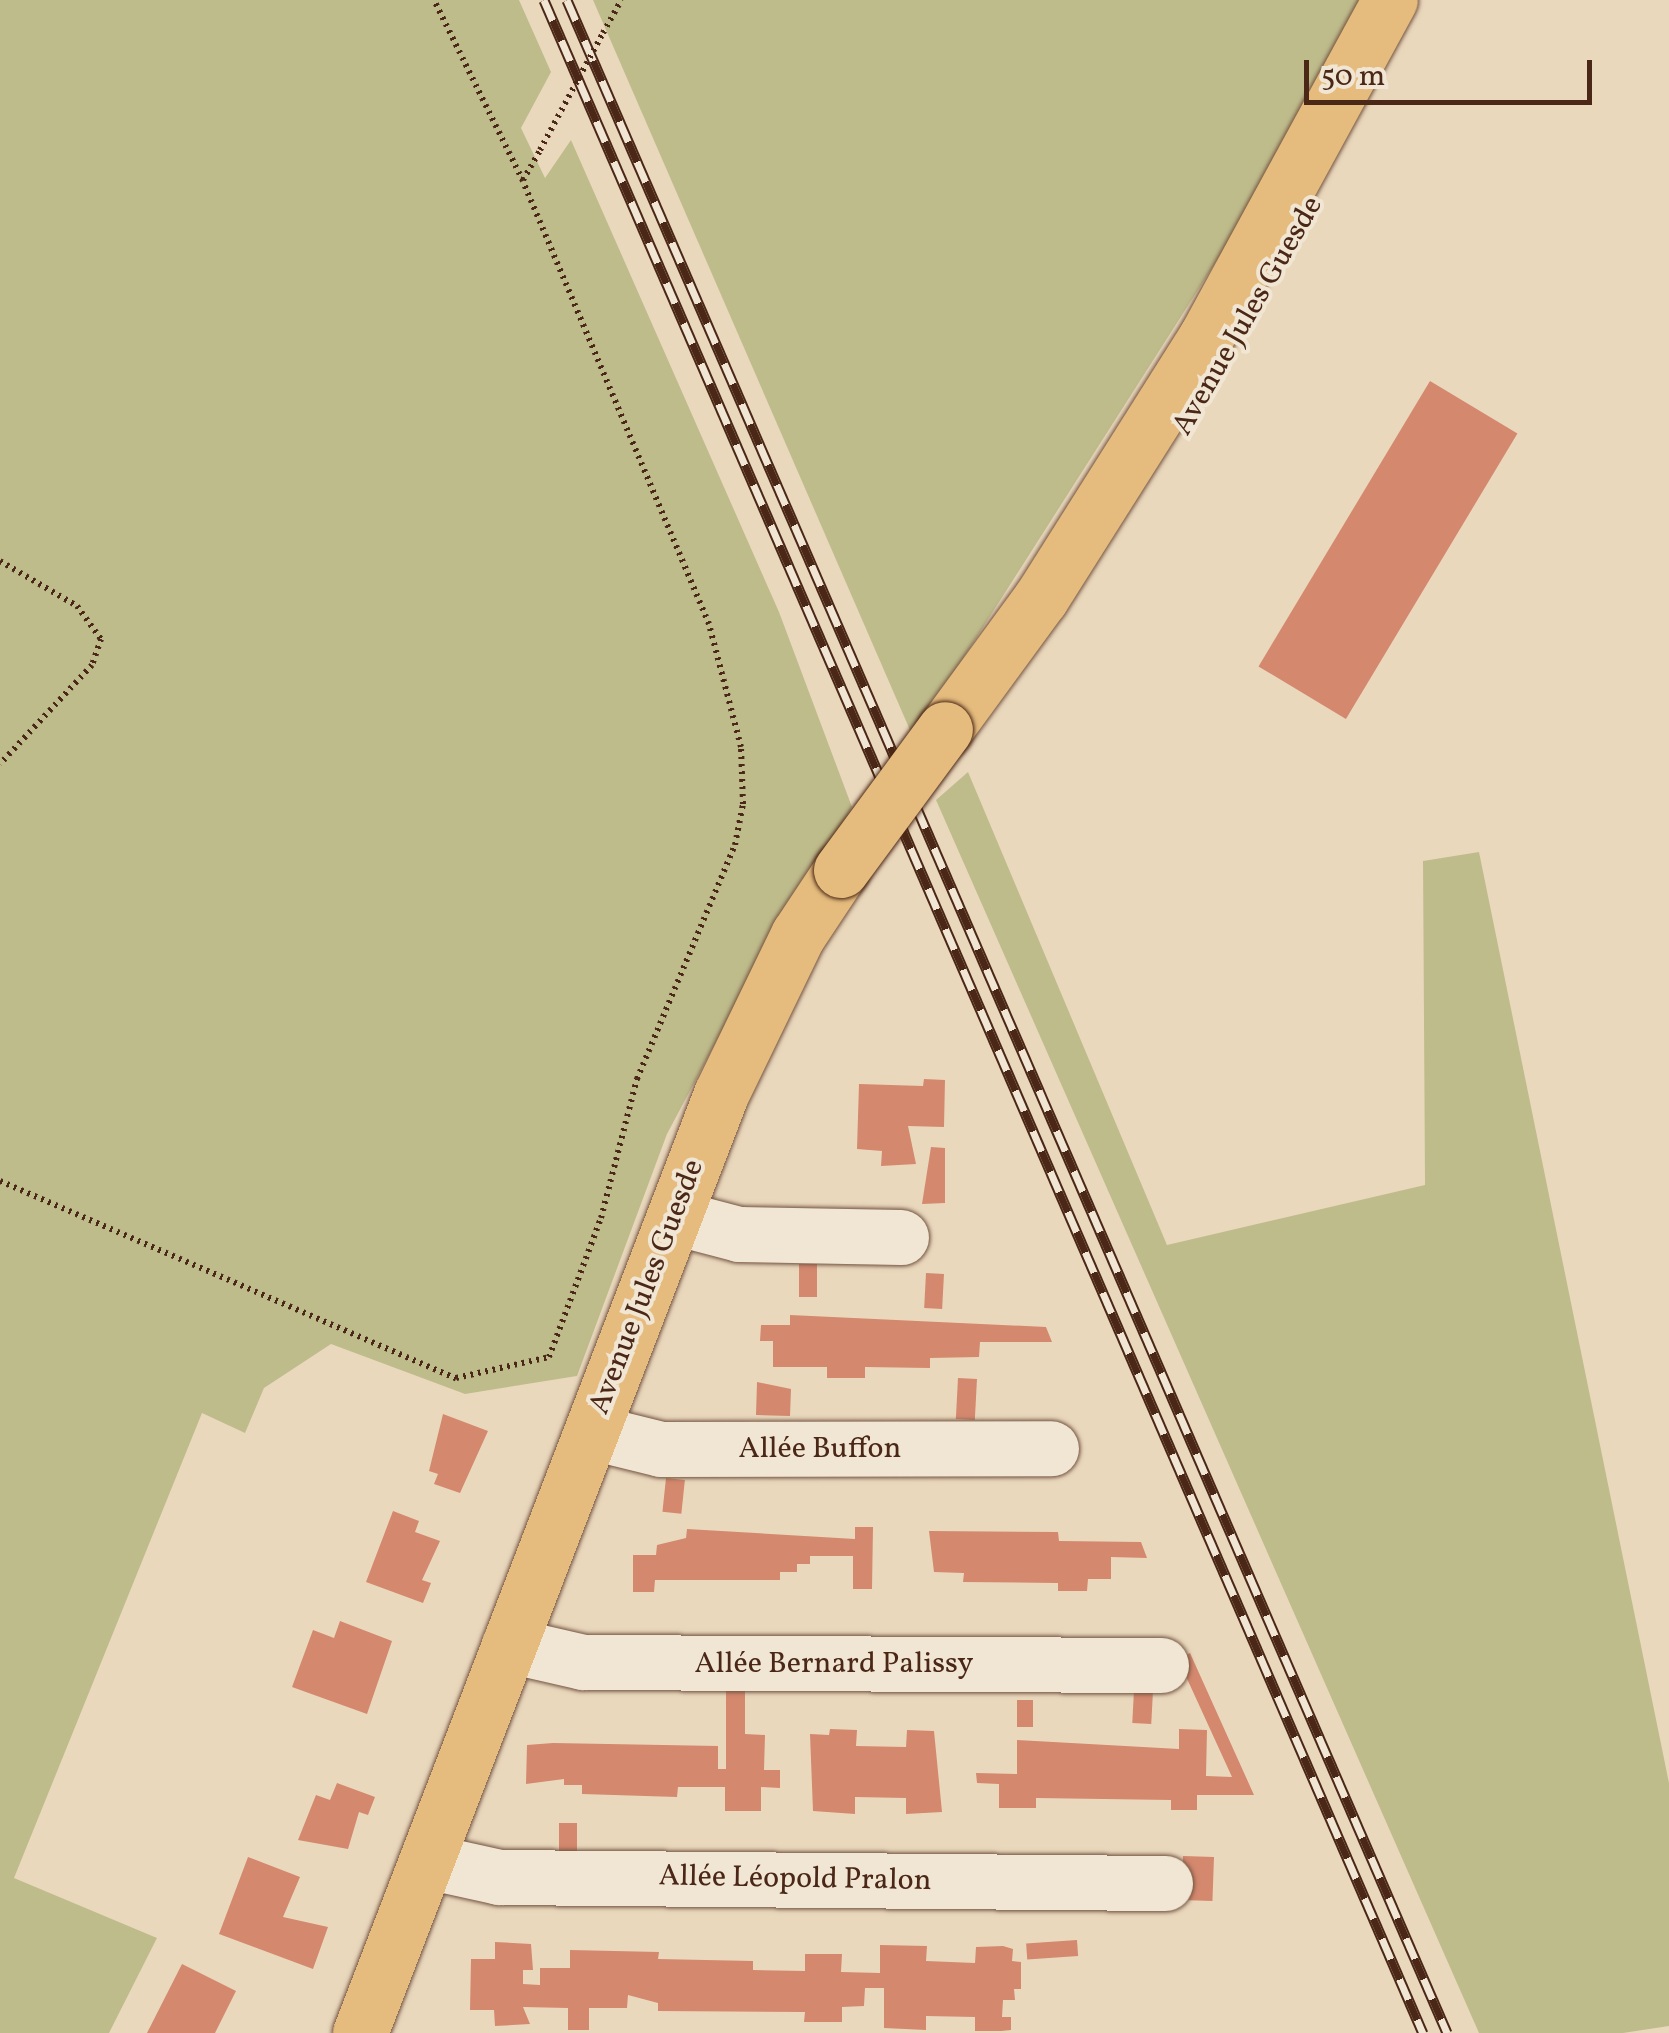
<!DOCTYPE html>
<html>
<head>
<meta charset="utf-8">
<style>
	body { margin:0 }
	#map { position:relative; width:1669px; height:2033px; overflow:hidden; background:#ead8bd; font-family:Vollkorn,serif }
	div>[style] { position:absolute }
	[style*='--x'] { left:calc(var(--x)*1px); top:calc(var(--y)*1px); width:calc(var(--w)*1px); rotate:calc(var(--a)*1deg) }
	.green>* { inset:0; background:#bfbc8c }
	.building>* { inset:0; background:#d4886e; transform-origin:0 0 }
	.path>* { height:6px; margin-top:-3px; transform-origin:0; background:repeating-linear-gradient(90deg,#4a2716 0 2.5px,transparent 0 7.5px) }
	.roads { filter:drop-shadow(0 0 2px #725340) drop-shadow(0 0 2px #725340) }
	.minor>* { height:55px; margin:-27.5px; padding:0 27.5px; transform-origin:27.5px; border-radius:27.5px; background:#f1e6d4 }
	.major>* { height:55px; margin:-27.5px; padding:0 27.5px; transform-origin:27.5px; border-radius:27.5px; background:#e5bc7e }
	.rail>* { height:11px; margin-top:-5.5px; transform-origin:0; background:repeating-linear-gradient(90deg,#f1e6d4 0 22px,#4a2716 0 44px); box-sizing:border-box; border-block:2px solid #4a2716 }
	.path-bridge>* { height:6px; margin-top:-3px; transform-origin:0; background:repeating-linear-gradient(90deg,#4a2716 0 2.5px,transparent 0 7.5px) }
	.bridges { filter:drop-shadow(0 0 2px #4a2716) drop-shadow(0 0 2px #4a2716) }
	.major-bridge>* { height:55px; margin:-27.5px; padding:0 27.5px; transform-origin:27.5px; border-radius:27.5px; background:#e5bc7e }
	span { translate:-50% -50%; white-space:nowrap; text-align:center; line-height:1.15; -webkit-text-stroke:8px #f1e6d4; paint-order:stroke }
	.street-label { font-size:30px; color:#4a2716 }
	.scale { position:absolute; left:1304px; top:60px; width:288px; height:45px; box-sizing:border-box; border:5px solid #4a2716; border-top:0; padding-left:12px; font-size:30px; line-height:35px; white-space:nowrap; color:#4a2716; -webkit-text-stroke:8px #f1e6d4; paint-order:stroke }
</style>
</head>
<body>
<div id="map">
	<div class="green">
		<i style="clip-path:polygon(0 0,519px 0,551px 72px,521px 128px,545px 178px,571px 140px,779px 612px,852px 807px,774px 933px,667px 1134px,577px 1376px,465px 1394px,331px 1344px,264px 1388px,245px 1433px,202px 1413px,14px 1878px,157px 1938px,109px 2033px,0 2033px)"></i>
		<i style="clip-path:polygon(593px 0,1360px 0,1226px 246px,913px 737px)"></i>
		<i style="clip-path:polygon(968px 772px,1167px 1245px,1425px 1185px,1423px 861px,1479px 852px,1669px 1783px,1669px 2026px,1623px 2033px,1479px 2033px,936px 800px)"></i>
	</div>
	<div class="building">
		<i style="left:1430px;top:381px;width:102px;height:333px;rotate:31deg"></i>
		<i style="clip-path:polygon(924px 1079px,945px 1080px,944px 1127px,908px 1126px,916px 1164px,881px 1166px,882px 1151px,857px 1149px,859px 1084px,923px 1086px)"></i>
		<i style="clip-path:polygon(931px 1147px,945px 1148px,945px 1203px,922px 1204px)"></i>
		<i style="left:799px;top:1264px;width:18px;height:33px"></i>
		<i style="left:926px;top:1273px;width:18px;height:35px;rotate:3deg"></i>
		<i style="clip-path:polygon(790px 1315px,1046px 1327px,1052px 1342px,980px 1342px,979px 1357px,930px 1358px,930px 1368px,865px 1367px,865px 1378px,827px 1378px,827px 1367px,773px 1367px,773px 1341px,760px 1341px,761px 1325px,790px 1325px)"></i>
		<i style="left:958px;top:1378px;width:19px;height:41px;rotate:3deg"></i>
		<i style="clip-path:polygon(757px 1382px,791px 1389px,790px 1416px,756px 1415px)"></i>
		<i style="clip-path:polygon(443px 1414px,488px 1431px,460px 1493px,434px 1484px,438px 1474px,429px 1471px)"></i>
		<i style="left:666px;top:1478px;width:19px;height:34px;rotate:6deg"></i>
		<i style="clip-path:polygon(393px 1511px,419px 1521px,415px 1532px,440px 1541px,422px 1580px,431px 1583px,423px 1603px,366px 1582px)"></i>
		<i style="clip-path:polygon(855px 1527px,873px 1527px,872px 1589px,853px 1589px,853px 1556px,810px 1556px,810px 1564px,797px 1564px,797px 1572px,780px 1572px,780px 1580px,655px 1580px,654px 1592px,633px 1592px,633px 1555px,656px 1555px,657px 1545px,686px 1538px,687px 1529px,855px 1539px)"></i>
		<i style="clip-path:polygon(929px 1531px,1058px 1532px,1059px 1541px,1141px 1542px,1147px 1558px,1111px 1557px,1111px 1579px,1088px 1579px,1087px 1591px,1058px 1591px,1058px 1583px,963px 1582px,964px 1573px,934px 1572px)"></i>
		<i style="clip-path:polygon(340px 1621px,392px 1641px,367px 1714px,292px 1687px,313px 1630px,334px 1638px)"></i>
		<i style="clip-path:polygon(1190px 1653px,1254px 1795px,1197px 1795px,1197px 1810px,1171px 1810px,1171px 1800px,1036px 1798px,1036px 1808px,999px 1808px,999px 1784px,977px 1783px,976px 1773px,1017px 1774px,1017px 1740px,1179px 1749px,1179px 1729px,1207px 1730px,1206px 1776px,1232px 1777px,1178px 1659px)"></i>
		<i style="clip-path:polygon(726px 1686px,745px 1686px,745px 1734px,765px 1735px,764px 1770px,780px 1770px,780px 1788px,761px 1787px,761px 1811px,725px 1811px,725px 1787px,678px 1787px,677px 1797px,582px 1794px,582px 1785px,564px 1785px,564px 1779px,526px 1784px,527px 1745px,553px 1743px,718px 1746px,718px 1769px,726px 1769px)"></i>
		<i style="left:1134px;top:1690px;width:19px;height:33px;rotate:3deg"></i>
		<i style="left:1017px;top:1700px;width:16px;height:27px"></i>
		<i style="clip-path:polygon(830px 1729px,857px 1730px,856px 1746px,906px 1747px,907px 1730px,934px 1731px,942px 1812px,906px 1814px,906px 1798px,855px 1797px,855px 1814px,813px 1811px,810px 1734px,829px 1735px)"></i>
		<i style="clip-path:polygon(337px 1783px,375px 1797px,368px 1815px,359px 1812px,348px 1849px,298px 1840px,316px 1795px,330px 1800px)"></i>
		<i style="left:559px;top:1823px;width:18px;height:31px"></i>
		<i style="left:1183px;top:1856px;width:31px;height:44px;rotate:2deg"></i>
		<i style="clip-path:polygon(248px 1857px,300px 1877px,283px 1917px,328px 1927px,313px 1969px,219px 1934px)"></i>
		<i style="left:1077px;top:1940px;width:16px;height:51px;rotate:86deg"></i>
		<i style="clip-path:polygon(495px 1942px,531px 1944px,533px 1970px,523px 1970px,523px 1984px,540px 1985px,540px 1968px,570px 1968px,570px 1950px,659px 1952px,658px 1959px,753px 1961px,753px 1970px,805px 1971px,805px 1954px,842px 1954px,841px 1972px,880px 1973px,880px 1945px,927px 1946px,926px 1961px,975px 1963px,976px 1947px,1003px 1946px,1013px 1949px,1012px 1961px,1021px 1962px,1021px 1989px,1014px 1989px,1015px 2000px,1003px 2000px,1002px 2017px,1011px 2017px,1011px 2030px,1001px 2031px,975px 2031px,975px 2017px,926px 2016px,926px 2030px,884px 2028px,884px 1988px,865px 1988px,864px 2006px,842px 2007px,842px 2022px,804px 2022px,805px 2012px,658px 2011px,658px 2003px,628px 1995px,627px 2008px,589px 2008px,589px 2030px,568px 2030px,568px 2008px,523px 2007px,530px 2024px,495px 2026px,494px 2010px,470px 2010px,471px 1959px,495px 1959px)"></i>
		<i style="clip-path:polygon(182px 1964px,236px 1991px,215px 2033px,147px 2033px)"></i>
	</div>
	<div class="path">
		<i style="--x:603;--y:33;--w:38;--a:-61"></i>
		<i style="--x:523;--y:180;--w:34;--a:-60"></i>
		<i style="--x:0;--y:561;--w:89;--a:30.3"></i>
		<i style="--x:77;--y:606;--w:41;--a:54"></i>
		<i style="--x:101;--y:639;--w:28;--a:109"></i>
		<i style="--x:92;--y:665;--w:135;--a:132.9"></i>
		<i style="--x:0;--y:1181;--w:497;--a:23.4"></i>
		<i style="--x:456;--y:1378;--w:95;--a:-12.7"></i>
		<i style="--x:549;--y:1357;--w:148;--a:-69.5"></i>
		<i style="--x:601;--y:1218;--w:144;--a:-75.5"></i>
		<i style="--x:637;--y:1079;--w:254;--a:-67.3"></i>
		<i style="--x:735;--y:845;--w:42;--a:-79"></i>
		<i style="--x:743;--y:804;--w:57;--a:-92"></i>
		<i style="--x:741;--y:747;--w:127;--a:-104.6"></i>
		<i style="--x:709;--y:624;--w:480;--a:-112.8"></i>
		<i style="--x:523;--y:181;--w:202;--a:-116.2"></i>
	</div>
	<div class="roads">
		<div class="minor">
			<i style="--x:674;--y:1217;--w:67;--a:14.7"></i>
			<i style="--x:739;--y:1234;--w:162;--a:1.1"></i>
			<i style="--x:592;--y:1432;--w:71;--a:13.8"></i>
			<i style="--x:661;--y:1449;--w:390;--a:-0.1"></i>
			<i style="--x:509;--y:1645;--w:76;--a:12.9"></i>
			<i style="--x:583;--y:1662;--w:578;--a:0.3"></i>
			<i style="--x:427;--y:1861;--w:74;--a:12.5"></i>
			<i style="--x:499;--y:1877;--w:666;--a:0.52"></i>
		</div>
		<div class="major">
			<i style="--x:945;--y:729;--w:162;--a:-53.8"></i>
			<i style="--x:1041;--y:598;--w:309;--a:-57.7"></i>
			<i style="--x:1206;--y:337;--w:384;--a:-61.4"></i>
			<i style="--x:360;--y:2033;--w:1006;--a:-68.97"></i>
			<i style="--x:721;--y:1094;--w:177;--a:-64.2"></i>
			<i style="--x:798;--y:935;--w:78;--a:-56.5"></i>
		</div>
	</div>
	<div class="rail">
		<i style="--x:544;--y:0;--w:2215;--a:66.62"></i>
		<i style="--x:567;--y:0;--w:2215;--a:66.59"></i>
	</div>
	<div class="path-bridge">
		<i style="--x:540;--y:150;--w:133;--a:-61.7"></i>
	</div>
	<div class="bridges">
		<div class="major-bridge">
			<i style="--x:841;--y:870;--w:175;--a:-53.6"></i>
		</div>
	</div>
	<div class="street-label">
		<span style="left:1248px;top:316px;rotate:-60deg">Avenue Jules Guesde</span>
		<span style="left:647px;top:1287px;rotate:-69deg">Avenue Jules Guesde</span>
		<span style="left:820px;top:1449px">Allée Buffon</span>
		<span style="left:834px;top:1664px">Allée Bernard Palissy</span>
		<span style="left:795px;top:1879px;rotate:1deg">Allée Léopold Pralon</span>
	</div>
	<div class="scale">50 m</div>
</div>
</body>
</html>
